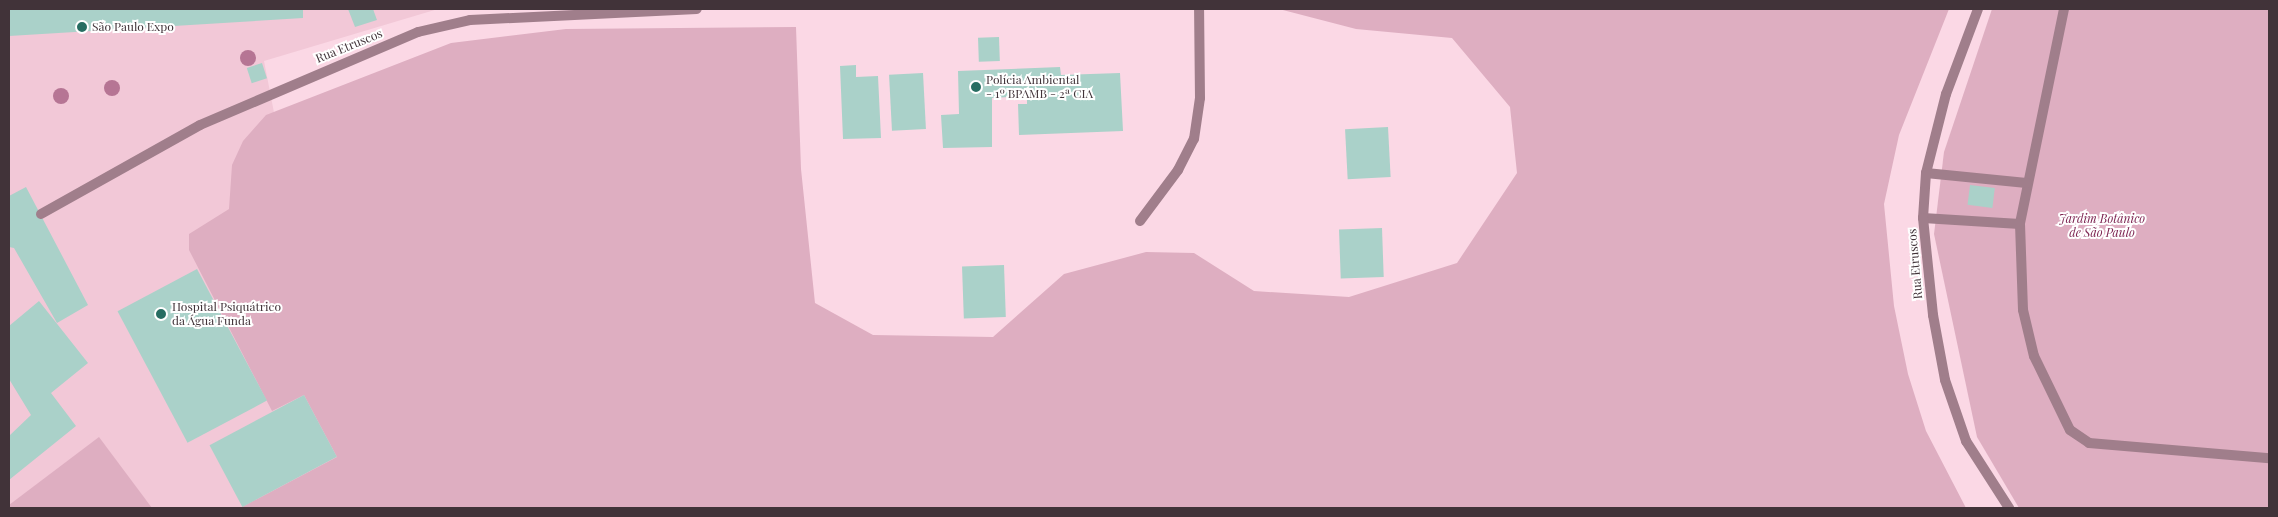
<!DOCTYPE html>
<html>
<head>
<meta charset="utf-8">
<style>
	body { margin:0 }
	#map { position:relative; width:2278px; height:517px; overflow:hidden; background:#fbd8e5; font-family:"Playfair Display",serif }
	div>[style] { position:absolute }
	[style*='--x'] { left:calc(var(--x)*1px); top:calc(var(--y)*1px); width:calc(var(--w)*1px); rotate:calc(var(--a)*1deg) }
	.built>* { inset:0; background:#f2c8d7 }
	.green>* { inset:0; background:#deaec1 }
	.building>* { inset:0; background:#aad1c9; transform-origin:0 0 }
	.service>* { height:10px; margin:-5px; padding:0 5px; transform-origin:5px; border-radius:5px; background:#a07e8b }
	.minor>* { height:10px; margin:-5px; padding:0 5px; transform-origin:5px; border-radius:5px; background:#a07e8b }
	.trees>* { width:16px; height:16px; margin:-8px; border-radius:50%; background:#b67594 }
	.dots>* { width:14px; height:14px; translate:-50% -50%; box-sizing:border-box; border:2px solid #fff; border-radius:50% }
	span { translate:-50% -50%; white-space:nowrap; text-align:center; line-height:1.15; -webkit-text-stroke:4px #fff; paint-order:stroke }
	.poi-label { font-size:12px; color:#413339 }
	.left { translate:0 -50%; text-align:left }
	.street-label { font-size:12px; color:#413339 }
	.park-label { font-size:12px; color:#7d2451; font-style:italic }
	.frame { position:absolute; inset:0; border:10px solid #413339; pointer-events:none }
</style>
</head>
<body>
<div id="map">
	<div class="built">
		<i style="clip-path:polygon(9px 9px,438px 9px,264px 61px,351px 508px,9px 508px)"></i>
	</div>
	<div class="green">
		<i style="clip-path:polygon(1279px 9px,1949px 9px,1899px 135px,1884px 204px,1894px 306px,1908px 374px,1926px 431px,1966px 508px,240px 508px,337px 457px,304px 395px,272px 411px,189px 250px,189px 234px,229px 209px,232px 165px,243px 141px,266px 115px,451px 43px,566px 29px,796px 27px,801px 169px,815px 303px,873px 335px,993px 337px,1064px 274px,1146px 252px,1194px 253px,1254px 291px,1349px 297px,1457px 263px,1517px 173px,1510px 107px,1452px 38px,1356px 29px)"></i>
		<i style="clip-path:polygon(1992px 9px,2269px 9px,2269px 508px,2019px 508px,1977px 437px,1934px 234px,1944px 152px)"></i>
		<i style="clip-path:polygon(99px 437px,152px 508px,9px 508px,9px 505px)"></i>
	</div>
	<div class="building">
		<i style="clip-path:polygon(9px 9px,303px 9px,303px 18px,9px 36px)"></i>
		<i style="clip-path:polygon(348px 9px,373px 9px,377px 20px,355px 27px)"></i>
		<i style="left:999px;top:37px;width:24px;height:21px;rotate:88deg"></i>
		<i style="left:262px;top:63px;width:16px;height:16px;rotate:72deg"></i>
		<i style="clip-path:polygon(856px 65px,856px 77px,878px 76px,881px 138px,843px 139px,840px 66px)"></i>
		<i style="clip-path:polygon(1060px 67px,1061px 75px,1120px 73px,1123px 131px,1019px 135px,1018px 104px,1027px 104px,1027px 96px,992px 98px,992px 147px,943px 148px,941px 115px,959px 114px,958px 71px)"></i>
		<i style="left:923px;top:73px;width:56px;height:34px;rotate:87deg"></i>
		<i style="left:1388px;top:127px;width:50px;height:43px;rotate:87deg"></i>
		<i style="left:1970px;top:185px;width:25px;height:20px;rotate:7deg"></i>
		<i style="clip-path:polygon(26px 187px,88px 305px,57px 323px,14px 248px,9px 247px,9px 196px)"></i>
		<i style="left:1382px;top:228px;width:49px;height:43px;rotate:88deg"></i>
		<i style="left:1004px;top:265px;width:52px;height:42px;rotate:88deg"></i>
		<i style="left:197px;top:269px;width:149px;height:90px;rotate:62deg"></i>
		<i style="clip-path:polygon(39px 301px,88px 363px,51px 393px,76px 426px,9px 480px,9px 436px,31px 415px,9px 379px,9px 326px)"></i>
		<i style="left:304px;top:395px;width:70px;height:107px;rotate:62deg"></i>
	</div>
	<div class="service">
		<i style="--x:2064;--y:9;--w:219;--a:101.6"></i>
		<i style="--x:2020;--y:224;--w:86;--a:88"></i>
		<i style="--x:2023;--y:310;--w:47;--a:76.6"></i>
		<i style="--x:2034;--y:356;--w:82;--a:64.1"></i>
		<i style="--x:2070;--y:430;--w:23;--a:34"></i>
		<i style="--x:2089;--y:443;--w:181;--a:4.8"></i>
		<i style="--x:1926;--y:173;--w:101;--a:5.7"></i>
		<i style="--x:1923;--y:218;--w:97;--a:3.5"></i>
		<i style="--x:1140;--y:221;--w:64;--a:-53.3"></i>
		<i style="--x:1178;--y:170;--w:35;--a:-63"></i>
		<i style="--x:1194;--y:139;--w:41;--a:-81.7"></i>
		<i style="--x:1200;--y:98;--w:89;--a:-90.6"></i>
	</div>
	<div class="minor">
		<i style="--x:1978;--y:9;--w:91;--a:110.6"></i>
		<i style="--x:1946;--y:94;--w:81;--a:104.2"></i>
		<i style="--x:1926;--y:173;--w:45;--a:93.8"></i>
		<i style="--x:1923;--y:218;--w:98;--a:84.1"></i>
		<i style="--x:1933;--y:315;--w:66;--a:79.5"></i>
		<i style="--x:1945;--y:380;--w:65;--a:71"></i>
		<i style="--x:1966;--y:441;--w:80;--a:57.3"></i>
		<i style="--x:41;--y:214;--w:182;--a:-29.2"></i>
		<i style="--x:200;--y:125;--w:237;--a:-23.1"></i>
		<i style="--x:418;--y:32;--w:53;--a:-13"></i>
		<i style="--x:470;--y:20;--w:227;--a:-2.8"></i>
	</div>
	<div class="trees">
		<i style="left:248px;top:58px"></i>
		<i style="left:112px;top:88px"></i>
		<i style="left:61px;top:96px"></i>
	</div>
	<div class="dots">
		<i style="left:82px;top:27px;background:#276d62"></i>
		<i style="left:976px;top:87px;background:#276d62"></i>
		<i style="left:161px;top:314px;background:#276d62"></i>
	</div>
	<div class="poi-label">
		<span class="left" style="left:92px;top:27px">São Paulo Expo</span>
		<span class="left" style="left:986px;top:87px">Polícia Ambiental<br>- 1º BPAMB - 2ª CIA</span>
		<span class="left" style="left:172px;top:314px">Hospital Psiquátrico<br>da Água Funda</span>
	</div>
	<div class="street-label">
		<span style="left:349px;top:46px;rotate:-22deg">Rua Etruscos</span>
		<span style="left:1915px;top:264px;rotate:-95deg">Rua Etruscos</span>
	</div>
	<div class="park-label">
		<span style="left:2102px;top:226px">Jardim Botânico<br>de São Paulo</span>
	</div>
	<div class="frame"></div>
</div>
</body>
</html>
